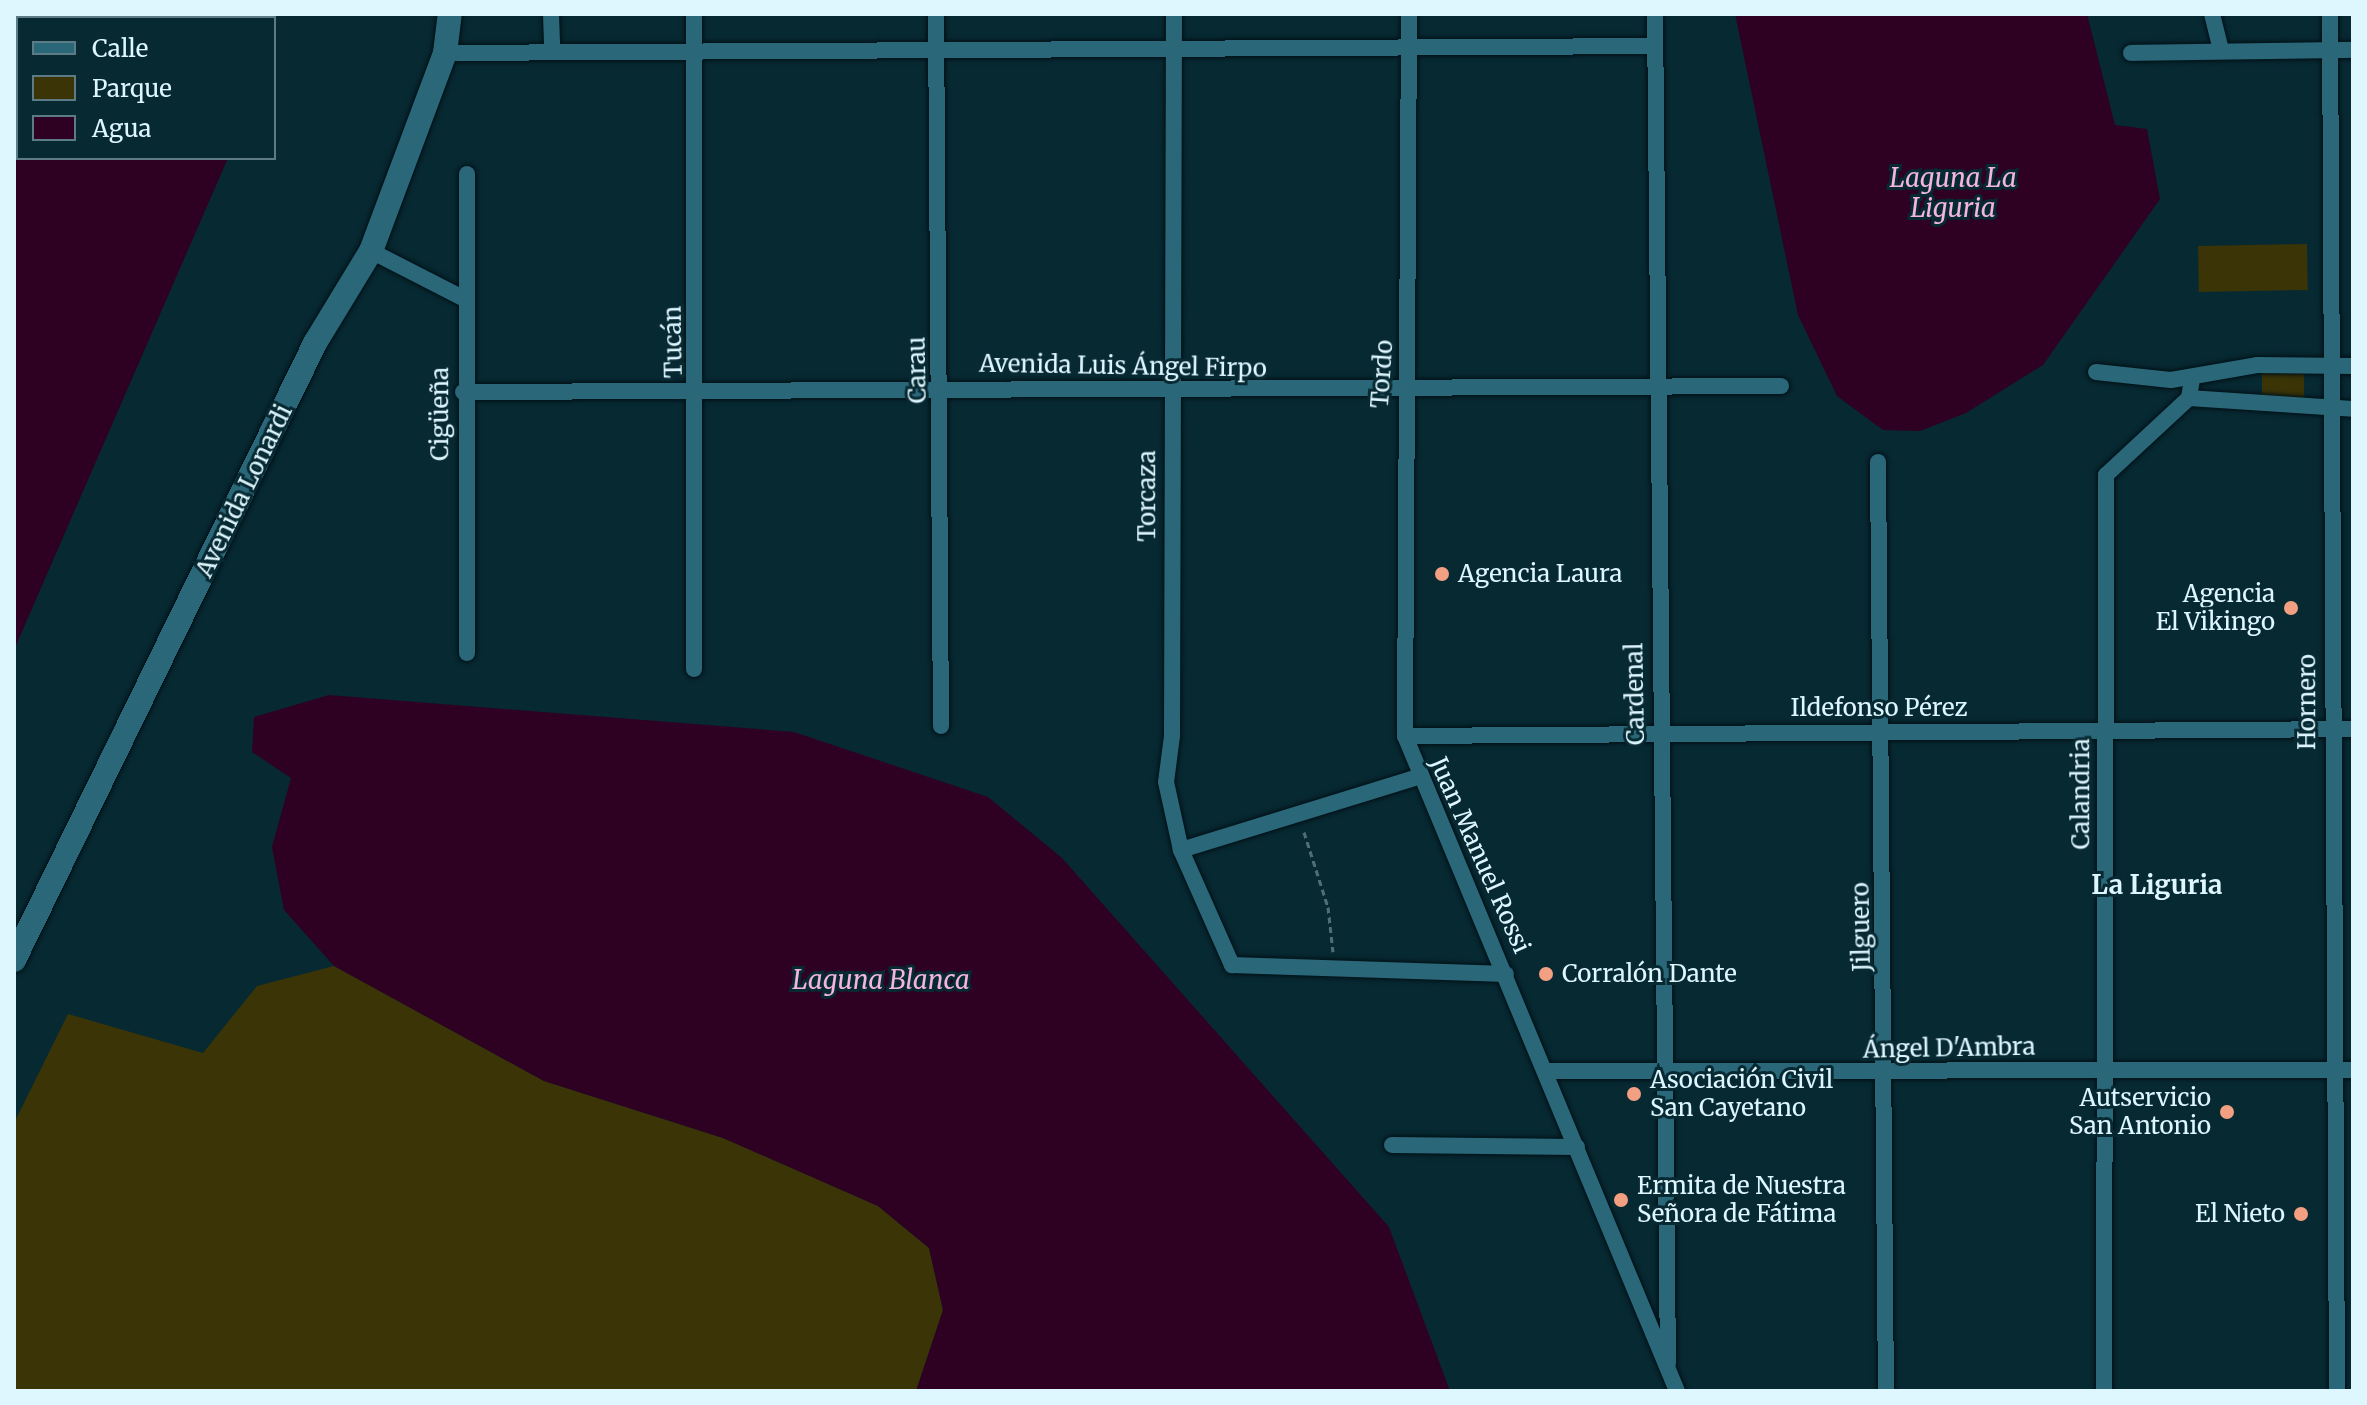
<!DOCTYPE html>
<html>
<head>
<meta charset="utf-8">
<style>
	body { margin:0 }
	#map { position:relative; width:2367px; height:1405px; overflow:hidden; background:#072932; font-family:Merriweather,serif }
	div>[style] { position:absolute }
	[style*='--x'] { left:calc(var(--x)*1px); top:calc(var(--y)*1px); width:calc(var(--w)*1px); rotate:calc(var(--a)*1deg) }
	.green>* { inset:0; background:#3a3407; transform-origin:0 0 }
	.water>* { inset:0; background:#2e0022 }
	.path>* { height:3px; margin-top:-1.5px; transform-origin:0; background:repeating-linear-gradient(90deg,#506e77 0 6px,transparent 0 10px) }
	.roads { filter:drop-shadow(0 0 2px #011016) drop-shadow(0 0 2px #011016) }
	.street>* { height:16px; margin:-8px; padding:0 8px; transform-origin:8px; border-radius:8px; background:#2a6779 }
	.secondary>* { height:24px; margin:-12px; padding:0 12px; transform-origin:12px; border-radius:12px; background:#2a6779 }
	.dots>* { width:22px; height:22px; translate:-50% -50%; box-sizing:border-box; border:4px solid #072932; border-radius:50% }
	span { translate:-50% -50%; white-space:nowrap; text-align:center; line-height:1.15; -webkit-text-stroke:6px #072932; paint-order:stroke }
	.street-label { font-size:24px; color:#def6fe }
	.poi-label { font-size:24px; color:#def6fe }
	.left { translate:0 -50%; text-align:left }
	.right { translate:-100% -50%; text-align:right }
	.water-label { font-size:26px; color:#f4b5dd; font-style:italic }
	.neighbourhood-label { font-size:26px; color:#def6fe; font-weight:700 }
	.frame { position:absolute; inset:0; border:16px solid #def6fe; pointer-events:none }
	.legend { position:absolute; left:16px; top:16px; width:260px; height:144px; box-sizing:border-box; background:#072932; border:2px solid #5d7b84; margin:0; padding:10px 14px; list-style:none; font-size:24px; color:#def6fe }
	.legend li { display:flex; align-items:center; gap:16px; height:40px }
	.legend b { width:40px; border:2px solid #5d7b84 }
</style>
</head>
<body>
<div id="map">
	<div class="green">
		<i style="left:2307px;top:244px;width:46px;height:109px;rotate:89deg"></i>
		<i style="left:2262px;top:372px;width:42px;height:27px"></i>
		<i style="clip-path:polygon(334px 966px,544px 1081px,723px 1138px,878px 1206px,929px 1248px,943px 1310px,916px 1391px,14px 1391px,14px 1123px,68px 1014px,203px 1053px,257px 986px)"></i>
	</div>
	<div class="water">
		<i style="clip-path:polygon(14px 14px,274px 14px,18px 18px,18px 158px,228px 158px,14px 650px)"></i>
		<i style="clip-path:polygon(1735px 14px,2087px 14px,2115px 125px,2147px 129px,2160px 199px,2043px 365px,1966px 413px,1920px 431px,1883px 430px,1837px 396px,1798px 315px)"></i>
		<i style="clip-path:polygon(329px 695px,794px 732px,988px 797px,1062px 858px,1389px 1227px,1450px 1391px,916px 1391px,943px 1310px,929px 1248px,878px 1206px,723px 1138px,544px 1081px,334px 966px,284px 910px,272px 847px,291px 778px,252px 752px,254px 717px)"></i>
	</div>
	<div class="path">
		<i style="--x:1304;--y:832;--w:79;--a:72.3"></i>
		<i style="--x:1328;--y:907;--w:45;--a:83.7"></i>
	</div>
	<div class="roads">
		<div class="street">
			<i style="--x:551;--y:14;--w:36;--a:88"></i>
			<i style="--x:694;--y:14;--w:655;--a:90"></i>
			<i style="--x:936;--y:14;--w:712;--a:89.6"></i>
			<i style="--x:1174;--y:14;--w:722;--a:90.16"></i>
			<i style="--x:1172;--y:736;--w:46;--a:97.4"></i>
			<i style="--x:1166;--y:782;--w:70;--a:77.6"></i>
			<i style="--x:1181;--y:850;--w:126;--a:66.1"></i>
			<i style="--x:1232;--y:965;--w:274;--a:1.9"></i>
			<i style="--x:1409;--y:14;--w:722;--a:90.32"></i>
			<i style="--x:1405;--y:736;--w:709;--a:67.45"></i>
			<i style="--x:1655;--y:14;--w:1349;--a:89.45"></i>
			<i style="--x:2212;--y:14;--w:37;--a:76"></i>
			<i style="--x:2330;--y:14;--w:1377;--a:89.71"></i>
			<i style="--x:445;--y:53;--w:1210;--a:-0.33"></i>
			<i style="--x:2131;--y:53;--w:222;--a:-0.8"></i>
			<i style="--x:371;--y:251;--w:103;--a:27.1"></i>
			<i style="--x:2096;--y:372;--w:75;--a:6.1"></i>
			<i style="--x:2171;--y:380;--w:87;--a:-9.9"></i>
			<i style="--x:2257;--y:365;--w:96;--a:0.6"></i>
			<i style="--x:463;--y:392;--w:1318;--a:-0.26"></i>
			<i style="--x:2189;--y:398;--w:164;--a:3.8"></i>
			<i style="--x:1878;--y:462;--w:929;--a:89.51"></i>
			<i style="--x:467;--y:653;--w:479;--a:-90"></i>
			<i style="--x:1405;--y:736;--w:948;--a:-0.42"></i>
			<i style="--x:1181;--y:850;--w:248;--a:-17.1"></i>
			<i style="--x:1546;--y:1071;--w:807;--a:-0.07"></i>
			<i style="--x:1392;--y:1145;--w:185;--a:0.6"></i>
			<i style="--x:2104;--y:1391;--w:916;--a:-89.87"></i>
			<i style="--x:2106;--y:475;--w:113;--a:-42.9"></i>
			<i style="--x:2189;--y:398;--w:20;--a:-81"></i>
		</div>
		<div class="secondary">
			<i style="--x:14;--y:960;--w:687;--a:-63.99"></i>
			<i style="--x:315;--y:343;--w:108;--a:-58.7"></i>
			<i style="--x:371;--y:251;--w:211;--a:-69.5"></i>
			<i style="--x:445;--y:53;--w:39;--a:-83"></i>
		</div>
	</div>
	<div class="dots">
		<i style="left:1442px;top:574px;background:#f3a082"></i>
		<i style="left:2291px;top:608px;background:#f3a082"></i>
		<i style="left:1546px;top:974px;background:#f3a082"></i>
		<i style="left:1634px;top:1094px;background:#f3a082"></i>
		<i style="left:2227px;top:1112px;background:#f3a082"></i>
		<i style="left:1621px;top:1200px;background:#f3a082"></i>
		<i style="left:2301px;top:1214px;background:#f3a082"></i>
	</div>
	<div class="street-label">
		<span style="left:673px;top:342px;rotate:-91deg">Tucán</span>
		<span style="left:1123px;top:366px;rotate:1deg">Avenida Luis Ángel Firpo</span>
		<span style="left:917px;top:370px;rotate:-91deg">Carau</span>
		<span style="left:1382px;top:374px;rotate:-86deg">Tordo</span>
		<span style="left:440px;top:414px;rotate:-90deg">Cigüeña</span>
		<span style="left:244px;top:491px;rotate:-64deg">Avenida Lonardi</span>
		<span style="left:1147px;top:496px;rotate:-90deg">Torcaza</span>
		<span style="left:1635px;top:694px;rotate:-91deg">Cardenal</span>
		<span style="left:2307px;top:702px;rotate:-90deg">Hornero</span>
		<span style="left:1879px;top:708px">Ildefonso Pérez</span>
		<span style="left:2081px;top:794px;rotate:-90deg">Calandria</span>
		<span style="left:1480px;top:855px;rotate:66deg">Juan Manuel Rossi</span>
		<span style="left:1861px;top:927px;rotate:-91deg">Jilguero</span>
		<span style="left:1949px;top:1048px;rotate:-1deg">Ángel D'Ambra</span>
	</div>
	<div class="poi-label">
		<span class="left" style="left:1458px;top:574px">Agencia Laura</span>
		<span class="right" style="left:2275px;top:608px">Agencia<br>El Vikingo</span>
		<span class="left" style="left:1562px;top:974px">Corralón Dante</span>
		<span class="left" style="left:1650px;top:1094px">Asociación Civil<br>San Cayetano</span>
		<span class="right" style="left:2211px;top:1112px">Autservicio<br>San Antonio</span>
		<span class="left" style="left:1637px;top:1200px">Ermita de Nuestra<br>Señora de Fátima</span>
		<span class="right" style="left:2285px;top:1214px">El Nieto</span>
	</div>
	<div class="water-label">
		<span style="left:1953px;top:193px">Laguna La<br>Liguria</span>
		<span style="left:881px;top:980px">Laguna Blanca</span>
	</div>
	<div class="neighbourhood-label">
		<span style="left:2157px;top:885px">La Liguria</span>
	</div>
	<div class="frame"></div>
	<ul class="legend">
	<li><b style="height:10px;background:#2a6779"></b>Calle</li>
	<li><b style="height:22px;background:#3a3407"></b>Parque</li>
	<li><b style="height:22px;background:#2e0022"></b>Agua</li>
	</ul>
</div>
</body>
</html>
